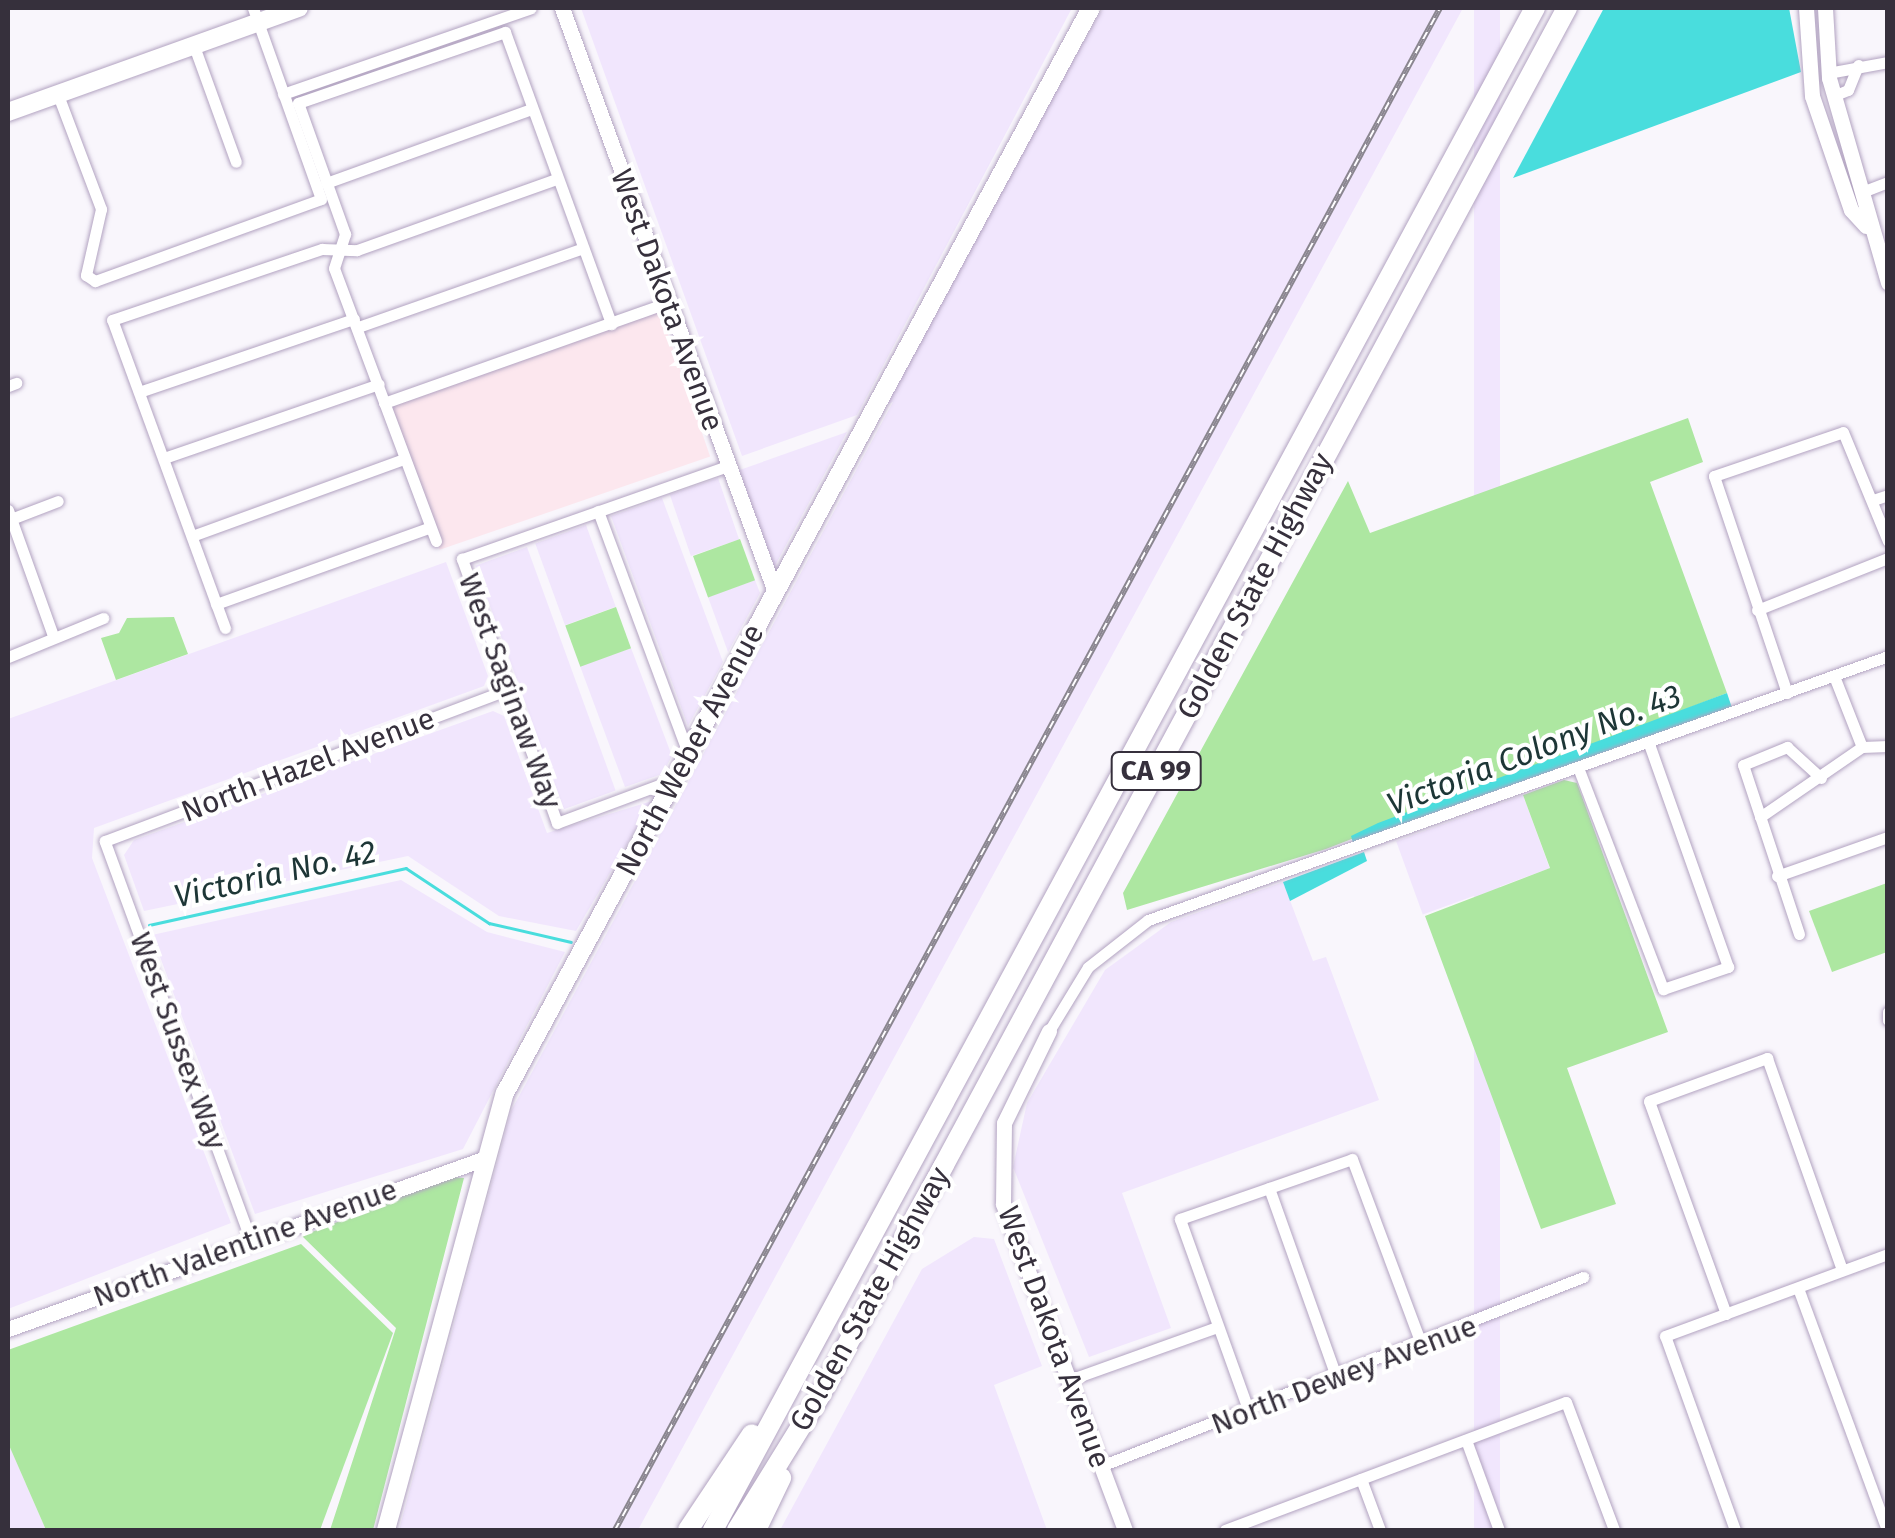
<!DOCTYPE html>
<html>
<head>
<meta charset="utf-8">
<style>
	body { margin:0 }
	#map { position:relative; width:1895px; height:1538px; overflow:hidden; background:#f9f6fc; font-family:"Fira Sans",sans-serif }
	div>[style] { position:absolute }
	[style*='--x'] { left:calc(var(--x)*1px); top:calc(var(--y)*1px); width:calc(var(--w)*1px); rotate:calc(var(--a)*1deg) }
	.built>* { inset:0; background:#f1e6fd; transform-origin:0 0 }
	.education>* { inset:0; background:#fce7ee; transform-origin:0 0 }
	.green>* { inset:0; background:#ade7a1; transform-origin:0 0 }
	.water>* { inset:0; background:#49dddd }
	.stream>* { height:2.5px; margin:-1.25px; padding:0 1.25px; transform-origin:1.25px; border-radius:1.25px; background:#49dddd }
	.roads { filter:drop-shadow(0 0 2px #b2a3c1) drop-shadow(0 0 2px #b2a3c1) }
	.minor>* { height:11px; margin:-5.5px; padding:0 5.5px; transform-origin:5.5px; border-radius:5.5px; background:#fff }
	.tertiary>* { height:15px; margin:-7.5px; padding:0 7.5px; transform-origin:7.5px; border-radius:7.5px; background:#fff }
	.secondary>* { height:18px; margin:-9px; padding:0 9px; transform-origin:9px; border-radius:9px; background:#fff }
	.motorway>* { height:20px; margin:-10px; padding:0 10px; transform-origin:10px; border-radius:10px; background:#fff }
	.rail>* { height:6px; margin-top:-3px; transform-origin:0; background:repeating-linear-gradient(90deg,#fff 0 8px,#8a868f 0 16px); box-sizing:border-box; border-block:2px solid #8a868f }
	span { translate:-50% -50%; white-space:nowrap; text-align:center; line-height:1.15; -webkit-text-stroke:8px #fff; paint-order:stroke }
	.shield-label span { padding:2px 8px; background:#fff; border:2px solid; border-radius:8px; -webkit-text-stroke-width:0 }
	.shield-label { font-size:28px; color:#36303c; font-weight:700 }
	.street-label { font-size:30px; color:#36303c }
	.water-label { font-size:32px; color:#1d3636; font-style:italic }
	.frame { position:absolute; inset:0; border:10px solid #36303c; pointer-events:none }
</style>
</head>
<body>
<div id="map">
	<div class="built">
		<i style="clip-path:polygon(581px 8px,1072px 8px,857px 415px,742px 456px)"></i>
		<i style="clip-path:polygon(1103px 8px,1463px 8px,638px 1530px,399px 1530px,511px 1111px,893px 402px,875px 408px)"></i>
		<i style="left:1474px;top:8px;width:26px;height:1733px"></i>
		<i style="clip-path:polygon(847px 432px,771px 573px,734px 472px)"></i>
		<i style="left:718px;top:478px;width:65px;height:51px;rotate:71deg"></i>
		<i style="clip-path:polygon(662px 498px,723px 662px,688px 726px,611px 516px)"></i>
		<i style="left:586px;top:525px;width:87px;height:54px;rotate:70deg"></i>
		<i style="left:527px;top:547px;width:259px;height:55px;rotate:70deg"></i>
		<i style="clip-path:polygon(446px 562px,488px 676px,484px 686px,94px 828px,92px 858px,231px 1223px,8px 1309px,8px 719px)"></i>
		<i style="clip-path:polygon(755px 580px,760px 593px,728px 652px,708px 597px)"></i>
		<i style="clip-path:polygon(631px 648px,672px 756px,662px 774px,625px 787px,580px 666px)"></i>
		<i style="clip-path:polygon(493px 711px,504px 716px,547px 833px,652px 801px,576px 931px,499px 916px,408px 856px,144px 911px,124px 855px,134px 840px)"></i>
		<i style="left:1523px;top:795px;width:78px;height:135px;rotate:70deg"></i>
		<i style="clip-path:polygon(401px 880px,487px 932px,565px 952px,463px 1149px,255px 1214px,152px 935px)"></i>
		<i style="clip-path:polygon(1283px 882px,1313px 961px,1326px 957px,1379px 1100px,1122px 1193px,1171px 1328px,1089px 1357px,1013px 1167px,1027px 1103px,1105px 970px,1171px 922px)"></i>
		<i style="clip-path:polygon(974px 1237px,994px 1239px,1042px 1366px,994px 1385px,1047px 1530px,780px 1530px,922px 1269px)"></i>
		<i style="clip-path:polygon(8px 1443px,46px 1530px,8px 1530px)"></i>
	</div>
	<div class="education">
		<i style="left:660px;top:311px;width:154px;height:286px;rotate:71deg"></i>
	</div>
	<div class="green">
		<i style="clip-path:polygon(1688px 418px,1703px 462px,1650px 482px,1727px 693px,1326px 849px,1127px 910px,1123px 893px,1348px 481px,1370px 533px)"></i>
		<i style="left:740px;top:539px;width:44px;height:50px;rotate:70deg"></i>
		<i style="left:616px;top:607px;width:44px;height:54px;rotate:70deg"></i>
		<i style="clip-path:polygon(174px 617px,188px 654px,116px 680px,101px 638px,119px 633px,127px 618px)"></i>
		<i style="clip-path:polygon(1564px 780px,1577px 783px,1668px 1032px,1567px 1068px,1616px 1204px,1541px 1229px,1425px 916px,1550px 868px,1523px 795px)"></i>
		<i style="clip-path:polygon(1887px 883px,1887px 952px,1832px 972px,1809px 911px)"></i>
		<i style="clip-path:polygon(450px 1177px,464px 1178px,373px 1530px,330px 1530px,396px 1328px,302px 1236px)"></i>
		<i style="clip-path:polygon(301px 1244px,393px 1333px,320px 1530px,46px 1530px,8px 1443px,8px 1350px)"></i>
	</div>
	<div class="water">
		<i style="clip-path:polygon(1604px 8px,1789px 8px,1801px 72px,1513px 178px)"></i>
		<i style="clip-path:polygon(1727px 693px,1732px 708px,1354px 846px,1351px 836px,1378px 823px)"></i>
		<i style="clip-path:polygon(1364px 852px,1367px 861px,1290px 901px,1283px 882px)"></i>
	</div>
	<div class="stream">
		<i style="--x:149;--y:925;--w:263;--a:-12.5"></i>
		<i style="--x:406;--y:868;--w:100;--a:33.5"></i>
		<i style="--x:489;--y:923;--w:84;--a:13"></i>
	</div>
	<div class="roads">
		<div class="minor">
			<i style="--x:194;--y:46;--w:123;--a:70.1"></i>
			<i style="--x:1828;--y:73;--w:61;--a:-10.4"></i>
			<i style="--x:283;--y:94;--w:262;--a:-19.1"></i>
			<i style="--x:58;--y:95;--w:122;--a:69.3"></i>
			<i style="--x:101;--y:209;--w:68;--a:102.8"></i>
			<i style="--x:86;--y:275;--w:11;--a:34"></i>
			<i style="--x:95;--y:281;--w:240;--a:-19.9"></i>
			<i style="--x:321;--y:199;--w:203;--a:-109.6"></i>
			<i style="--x:1833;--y:96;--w:16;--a:-22"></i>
			<i style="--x:1848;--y:90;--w:27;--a:-68"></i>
			<i style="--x:326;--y:183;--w:218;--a:-19.8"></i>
			<i style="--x:1862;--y:192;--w:28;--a:-21"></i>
			<i style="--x:358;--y:327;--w:236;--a:-19.3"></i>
			<i style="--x:8;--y:386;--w:9;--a:-21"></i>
			<i style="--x:139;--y:392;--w:227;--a:-18.8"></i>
			<i style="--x:384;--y:403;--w:300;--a:-19.5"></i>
			<i style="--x:164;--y:458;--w:227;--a:-19"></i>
			<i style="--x:1873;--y:500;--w:16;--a:-18"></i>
			<i style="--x:8;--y:510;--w:134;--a:70.3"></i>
			<i style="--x:598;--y:511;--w:258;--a:69.6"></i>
			<i style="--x:11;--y:519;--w:50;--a:-21"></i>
			<i style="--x:192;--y:536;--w:226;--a:-20"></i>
			<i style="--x:436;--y:541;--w:291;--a:-110.5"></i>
			<i style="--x:334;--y:268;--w:36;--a:-72"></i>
			<i style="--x:345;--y:234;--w:139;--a:-109.7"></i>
			<i style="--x:298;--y:103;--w:219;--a:-18.9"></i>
			<i style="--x:505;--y:32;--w:311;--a:70"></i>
			<i style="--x:216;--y:604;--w:223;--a:-19.7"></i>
			<i style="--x:1757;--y:610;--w:141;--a:-21.7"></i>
			<i style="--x:225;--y:628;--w:328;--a:-110.1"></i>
			<i style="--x:112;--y:320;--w:222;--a:-18.7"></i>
			<i style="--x:322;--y:249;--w:35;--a:2"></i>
			<i style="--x:357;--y:250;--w:209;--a:-19.6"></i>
			<i style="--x:8;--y:657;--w:103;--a:-22.3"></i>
			<i style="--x:1834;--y:676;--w:76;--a:68.5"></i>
			<i style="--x:1787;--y:693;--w:229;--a:-108.6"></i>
			<i style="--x:1714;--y:476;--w:136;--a:-18.8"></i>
			<i style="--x:1843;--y:432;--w:118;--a:67.6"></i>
			<i style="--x:1579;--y:770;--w:235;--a:69"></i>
			<i style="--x:1663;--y:989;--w:69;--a:-18.7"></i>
			<i style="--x:1728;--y:967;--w:237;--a:-109.5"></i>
			<i style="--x:675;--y:779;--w:126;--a:159.6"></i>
			<i style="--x:557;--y:823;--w:281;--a:-109.8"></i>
			<i style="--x:462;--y:559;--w:282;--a:-19.3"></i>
			<i style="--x:1760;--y:817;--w:124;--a:-34.5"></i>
			<i style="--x:1862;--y:747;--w:26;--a:-2"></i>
			<i style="--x:1777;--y:876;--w:118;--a:-19.4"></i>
			<i style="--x:1799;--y:934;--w:178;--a:-108.3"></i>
			<i style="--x:1743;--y:765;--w:48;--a:-22.2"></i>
			<i style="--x:1787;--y:747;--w:46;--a:42.4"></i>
			<i style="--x:1888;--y:1012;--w:8;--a:90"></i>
			<i style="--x:1049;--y:1031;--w:75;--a:-58.6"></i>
			<i style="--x:1088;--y:967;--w:76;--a:-38.1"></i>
			<i style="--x:1148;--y:920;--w:786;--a:-19.63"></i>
			<i style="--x:1269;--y:1188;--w:200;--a:70.4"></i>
			<i style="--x:251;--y:1241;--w:426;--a:-110.1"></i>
			<i style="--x:105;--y:841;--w:433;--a:-20.6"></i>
			<i style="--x:1798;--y:1288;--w:258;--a:69.8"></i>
			<i style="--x:1726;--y:1314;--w:226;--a:-109.9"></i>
			<i style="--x:1649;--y:1101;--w:126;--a:-20"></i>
			<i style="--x:1767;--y:1058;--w:225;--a:70.5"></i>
			<i style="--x:1069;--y:1380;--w:157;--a:-19.7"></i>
			<i style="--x:1249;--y:1412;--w:205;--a:-109.7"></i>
			<i style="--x:1180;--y:1219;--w:182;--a:-19.2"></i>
			<i style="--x:1352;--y:1159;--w:197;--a:69.5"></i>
			<i style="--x:1466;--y:1440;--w:96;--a:69.9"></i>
			<i style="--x:1101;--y:1466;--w:518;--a:-21.41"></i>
			<i style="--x:1361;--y:1479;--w:54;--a:69.6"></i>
			<i style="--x:1225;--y:1530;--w:364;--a:-20.6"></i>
			<i style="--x:1566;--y:1402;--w:137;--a:69.4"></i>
			<i style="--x:1735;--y:1530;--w:206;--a:-109.8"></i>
			<i style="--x:1665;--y:1336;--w:238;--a:-20.2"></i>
		</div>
		<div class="tertiary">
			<i style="--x:562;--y:8;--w:622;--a:69.96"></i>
			<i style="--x:1806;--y:8;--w:88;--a:86.1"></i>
			<i style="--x:1812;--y:96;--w:120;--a:71.1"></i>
			<i style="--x:1851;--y:210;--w:22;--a:47"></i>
			<i style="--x:1825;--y:8;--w:70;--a:86.7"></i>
			<i style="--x:1829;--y:78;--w:213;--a:73.9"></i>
			<i style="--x:1049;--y:1031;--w:102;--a:116.1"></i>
			<i style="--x:1004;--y:1123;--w:81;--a:90.7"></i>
			<i style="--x:1003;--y:1204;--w:348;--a:69.5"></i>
			<i style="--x:8;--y:1329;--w:505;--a:-19.69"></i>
		</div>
		<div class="secondary">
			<i style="--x:8;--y:112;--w:309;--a:-19.7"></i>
			<i style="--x:386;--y:1530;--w:453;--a:-74.8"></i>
			<i style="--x:505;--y:1093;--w:1233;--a:-61.63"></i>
		</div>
		<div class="motorway">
			<i style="--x:688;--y:1530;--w:115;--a:-56.3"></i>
			<i style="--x:713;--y:1530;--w:1730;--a:-61.63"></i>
			<i style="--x:737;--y:1530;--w:154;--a:-58.3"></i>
			<i style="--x:818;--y:1399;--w:1580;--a:-61.7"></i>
			<i style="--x:756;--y:1530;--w:58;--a:-64.3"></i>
		</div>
	</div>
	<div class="rail">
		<i style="--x:615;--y:1530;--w:1731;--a:-61.54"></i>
	</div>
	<div class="shield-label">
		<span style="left:1156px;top:771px">CA 99</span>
	</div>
	<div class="street-label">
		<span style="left:667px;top:300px;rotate:70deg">West Dakota Avenue</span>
		<span style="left:1255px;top:586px;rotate:-62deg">Golden State Highway</span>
		<span style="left:510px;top:691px;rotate:70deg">West Saginaw Way</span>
		<span style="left:690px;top:750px;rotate:-62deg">North Weber Avenue</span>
		<span style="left:308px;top:765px;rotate:-21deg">North Hazel Avenue</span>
		<span style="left:178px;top:1041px;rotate:70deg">West Sussex Way</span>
		<span style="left:245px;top:1243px;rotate:-20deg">North Valentine Avenue</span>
		<span style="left:870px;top:1299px;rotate:-61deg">Golden State Highway</span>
		<span style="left:1054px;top:1337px;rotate:70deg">West Dakota Avenue</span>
		<span style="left:1344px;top:1375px;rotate:-21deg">North Dewey Avenue</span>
	</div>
	<div class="water-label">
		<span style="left:1534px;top:750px;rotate:-21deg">Victoria Colony No. 43</span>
		<span style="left:275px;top:874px;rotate:-13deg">Victoria No. 42</span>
	</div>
	<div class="frame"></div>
</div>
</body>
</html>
